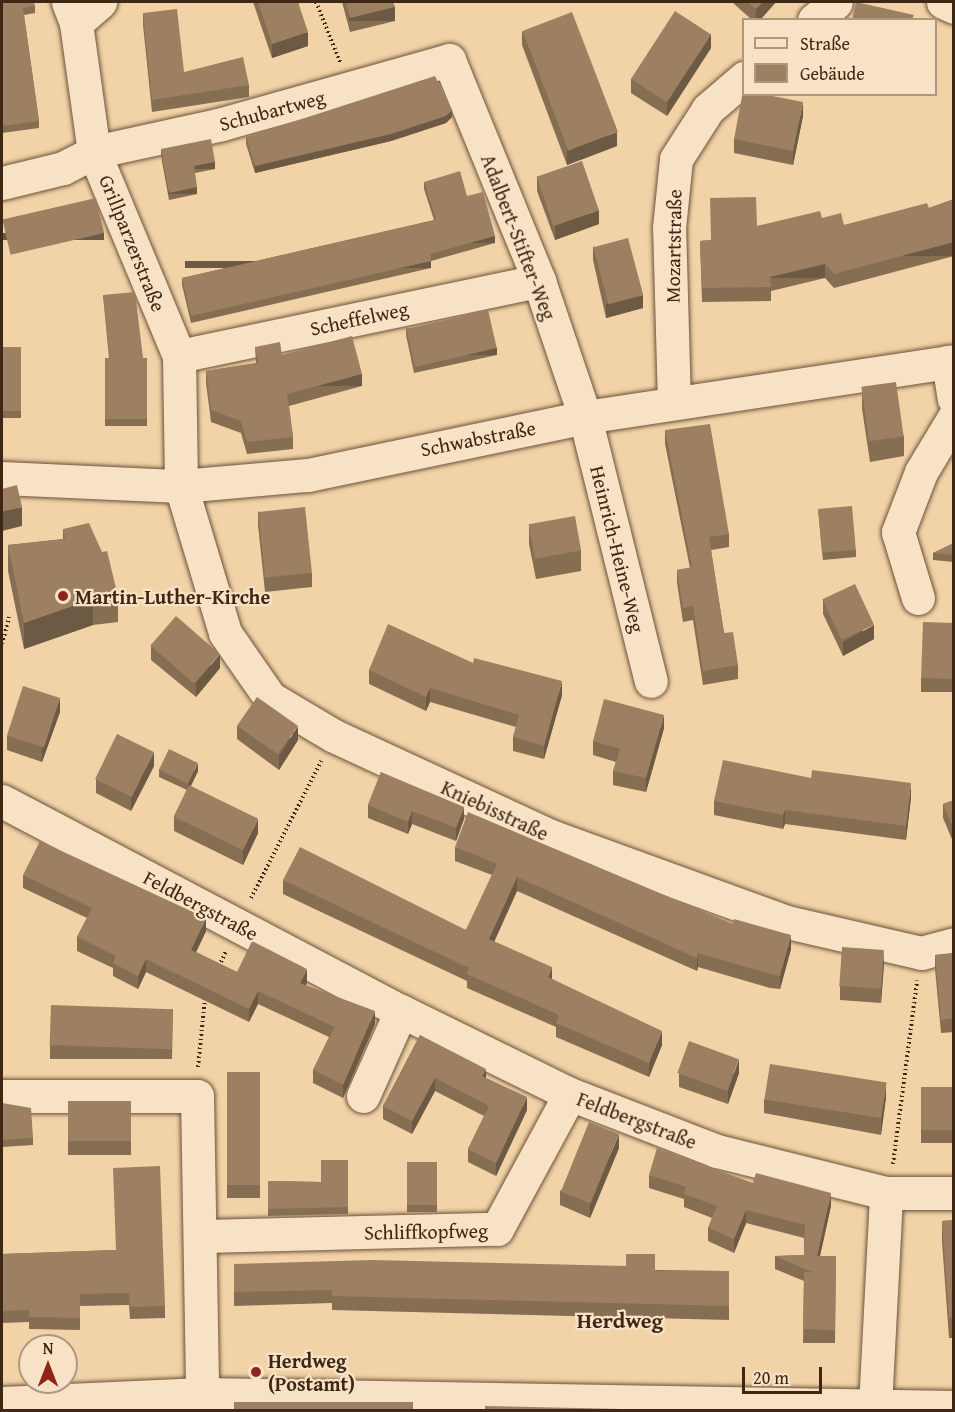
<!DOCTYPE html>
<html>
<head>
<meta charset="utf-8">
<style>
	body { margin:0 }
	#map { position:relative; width:955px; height:1412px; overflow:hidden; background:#f2d3a7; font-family:"Gentium Book Plus",serif }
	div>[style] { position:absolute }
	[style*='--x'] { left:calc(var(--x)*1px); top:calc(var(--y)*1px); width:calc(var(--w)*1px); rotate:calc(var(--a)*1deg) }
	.path>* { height:4px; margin-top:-2px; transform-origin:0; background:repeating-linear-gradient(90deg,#3f2716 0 1.5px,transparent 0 4.5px) }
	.roads { filter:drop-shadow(0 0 2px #6c523a) drop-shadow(0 0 2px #6c523a) }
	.minor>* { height:33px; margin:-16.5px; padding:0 16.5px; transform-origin:16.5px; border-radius:16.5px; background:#f7e2c6 }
	.wall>* { inset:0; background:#866e53; transform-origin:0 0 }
	.shaded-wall>* { inset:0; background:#6d5a44; transform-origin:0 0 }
	.building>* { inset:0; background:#9c8061; transform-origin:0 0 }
	.dots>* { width:16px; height:16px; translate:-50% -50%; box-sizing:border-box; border:3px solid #f7e2c6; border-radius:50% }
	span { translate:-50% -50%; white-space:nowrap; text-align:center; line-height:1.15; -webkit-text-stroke:4.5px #f7e2c6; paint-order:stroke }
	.street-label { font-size:20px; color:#3f2716 }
	.poi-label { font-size:20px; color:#3f2716; font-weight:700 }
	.left { translate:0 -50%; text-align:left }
	.quarter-label { font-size:22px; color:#3f2716; font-weight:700 }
	.frame { position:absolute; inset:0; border:3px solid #3f2716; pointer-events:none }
	.legend { position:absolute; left:742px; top:18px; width:195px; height:78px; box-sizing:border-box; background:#f7e2c6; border:2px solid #ad9780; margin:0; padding:8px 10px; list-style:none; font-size:18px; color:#3f2716 }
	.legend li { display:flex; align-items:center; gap:12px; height:30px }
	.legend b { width:30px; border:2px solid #ad9780 }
	.north { position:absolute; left:18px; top:1334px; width:60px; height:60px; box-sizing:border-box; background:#f7e2c6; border:2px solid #ad9780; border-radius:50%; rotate:0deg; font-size:16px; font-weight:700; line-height:24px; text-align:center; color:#3f2716 }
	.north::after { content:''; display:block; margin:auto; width:21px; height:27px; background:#8f2418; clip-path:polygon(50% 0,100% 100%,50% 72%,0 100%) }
	.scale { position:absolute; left:742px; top:1367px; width:80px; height:27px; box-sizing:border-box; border:3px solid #3f2716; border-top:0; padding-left:8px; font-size:18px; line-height:21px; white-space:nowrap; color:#3f2716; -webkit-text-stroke:4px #f7e2c6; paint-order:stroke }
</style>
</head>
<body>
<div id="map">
	<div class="path">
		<i style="--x:316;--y:2;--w:65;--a:68.2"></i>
		<i style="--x:2;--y:644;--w:28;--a:-75"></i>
		<i style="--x:251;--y:898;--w:154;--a:-62.9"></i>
		<i style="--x:219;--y:966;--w:17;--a:-65"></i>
		<i style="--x:198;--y:1067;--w:69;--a:-84.2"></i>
		<i style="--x:893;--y:1164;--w:185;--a:-82.5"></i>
	</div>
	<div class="roads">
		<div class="minor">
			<i style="--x:68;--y:2;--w:22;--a:69"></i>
			<i style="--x:76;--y:23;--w:130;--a:82.1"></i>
			<i style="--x:94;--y:152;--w:221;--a:67.4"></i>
			<i style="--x:179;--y:356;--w:130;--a:89.1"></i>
			<i style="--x:181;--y:486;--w:153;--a:73.3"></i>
			<i style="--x:225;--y:633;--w:79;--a:55.3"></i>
			<i style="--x:270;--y:698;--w:74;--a:30.7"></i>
			<i style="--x:334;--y:736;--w:241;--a:24.8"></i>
			<i style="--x:553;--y:837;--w:249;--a:20"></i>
			<i style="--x:787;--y:922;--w:138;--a:13"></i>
			<i style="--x:921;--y:953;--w:34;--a:-15"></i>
			<i style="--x:943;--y:2;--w:12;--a:24"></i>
			<i style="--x:814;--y:20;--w:28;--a:-39"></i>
			<i style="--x:76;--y:23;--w:32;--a:-41"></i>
			<i style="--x:2;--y:183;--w:63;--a:-13.8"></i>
			<i style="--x:63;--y:168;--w:35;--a:-27"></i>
			<i style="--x:94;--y:152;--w:131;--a:-12.3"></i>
			<i style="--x:222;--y:124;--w:236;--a:-15.7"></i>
			<i style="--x:449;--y:60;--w:239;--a:67.8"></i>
			<i style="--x:539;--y:281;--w:144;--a:71.3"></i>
			<i style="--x:585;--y:417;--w:272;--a:76"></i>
			<i style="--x:179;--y:356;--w:368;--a:-11.8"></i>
			<i style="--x:948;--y:362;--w:37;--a:81"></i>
			<i style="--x:674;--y:403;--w:175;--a:-91.6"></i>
			<i style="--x:669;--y:228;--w:69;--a:-84.2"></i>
			<i style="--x:676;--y:159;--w:59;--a:-57.4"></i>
			<i style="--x:708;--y:109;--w:48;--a:-40.7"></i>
			<i style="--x:2;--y:478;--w:179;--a:2.6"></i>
			<i style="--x:181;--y:486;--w:127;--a:-5"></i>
			<i style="--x:308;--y:475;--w:283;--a:-11.8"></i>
			<i style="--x:585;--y:417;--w:373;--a:-8.6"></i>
			<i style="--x:918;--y:598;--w:69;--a:-106.9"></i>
			<i style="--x:898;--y:532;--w:64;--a:-69"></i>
			<i style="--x:921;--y:472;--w:64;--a:-59"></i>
			<i style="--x:2;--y:801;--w:451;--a:27.8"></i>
			<i style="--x:401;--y:1011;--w:188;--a:26.2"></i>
			<i style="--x:570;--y:1094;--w:158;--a:21.2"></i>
			<i style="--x:717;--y:1151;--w:174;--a:14"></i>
			<i style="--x:2;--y:1096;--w:195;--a:0"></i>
			<i style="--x:197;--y:1096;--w:298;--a:89"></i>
			<i style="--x:363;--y:1096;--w:93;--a:-65.9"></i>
			<i style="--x:201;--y:1236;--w:296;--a:-1.4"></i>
			<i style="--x:497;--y:1229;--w:153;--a:-61.6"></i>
			<i style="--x:2;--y:1403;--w:200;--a:-2.6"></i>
			<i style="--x:202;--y:1394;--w:752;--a:0.99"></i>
			<i style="--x:875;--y:1406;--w:213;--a:-87"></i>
			<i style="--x:886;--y:1193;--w:68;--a:0"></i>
		</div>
	</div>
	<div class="wall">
		<i style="clip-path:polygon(2px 2px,35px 6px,35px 13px,24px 15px,39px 121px,39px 128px,2px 133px)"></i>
		<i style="clip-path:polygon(253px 2px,298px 2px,308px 46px,272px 58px)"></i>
		<i style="clip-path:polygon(342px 2px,393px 2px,395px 21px,350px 32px)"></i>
		<i style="clip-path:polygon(732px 2px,776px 2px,760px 20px,752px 20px)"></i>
		<i style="clip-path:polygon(143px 13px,184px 72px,249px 85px,249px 97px,152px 112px,143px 25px)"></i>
		<i style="clip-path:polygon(522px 31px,617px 146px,567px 165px,522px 45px)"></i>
		<i style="clip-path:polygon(711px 48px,667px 116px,631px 93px,631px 79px)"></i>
		<i style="clip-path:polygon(803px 116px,793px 165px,734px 153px,734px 139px)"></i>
		<i style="clip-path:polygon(452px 117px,446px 123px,391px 141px,255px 173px,246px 144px,246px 137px)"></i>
		<i style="clip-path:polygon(161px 149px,215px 169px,195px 173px,197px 194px,169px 200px,161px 156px)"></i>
		<i style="clip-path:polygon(537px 177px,599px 224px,555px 240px,537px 191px)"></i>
		<i style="clip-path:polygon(424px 182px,467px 196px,495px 243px,431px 261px,431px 268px,191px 323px,182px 285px,182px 278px,434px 220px,424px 189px)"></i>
		<i style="clip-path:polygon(954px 199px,954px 256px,834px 288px,825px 278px,771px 291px,771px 301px,702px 302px,700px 241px,711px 240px,757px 226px,822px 218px,844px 225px,929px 208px)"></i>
		<i style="clip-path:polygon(593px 246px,643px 308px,606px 318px,593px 260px)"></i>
		<i style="clip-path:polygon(103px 295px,143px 358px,147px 358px,147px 426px,105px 426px,105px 358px,109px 358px)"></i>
		<i style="clip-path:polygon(406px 328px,497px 355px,414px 373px,406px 335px)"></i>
		<i style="left:2px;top:347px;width:19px;height:71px"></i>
		<i style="clip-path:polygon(255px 347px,282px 355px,362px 386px,289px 406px,293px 437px,293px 449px,247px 454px,241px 433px,211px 422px,206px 383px,206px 371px,256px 363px)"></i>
		<i style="clip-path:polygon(862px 388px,904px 436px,904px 456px,870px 462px,862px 409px)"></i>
		<i style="clip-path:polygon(665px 430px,729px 534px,729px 547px,711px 550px,724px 633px,738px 665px,738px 679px,703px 685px,693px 620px,683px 622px,677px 583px,677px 570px,690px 568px,665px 444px)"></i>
		<i style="clip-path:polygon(818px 510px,856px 550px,856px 557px,823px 560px)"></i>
		<i style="clip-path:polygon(258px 511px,312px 573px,312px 587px,265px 592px,258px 525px)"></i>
		<i style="clip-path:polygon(529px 524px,581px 550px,581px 571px,536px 579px,529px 544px)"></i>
		<i style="clip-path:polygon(63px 529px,118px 596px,118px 622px,93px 625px,24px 649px,8px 571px,8px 545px,63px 539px)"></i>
		<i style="clip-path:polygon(954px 543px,954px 562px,933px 560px,933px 553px)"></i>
		<i style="clip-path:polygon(823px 600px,874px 639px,843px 656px,823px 614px)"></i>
		<i style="clip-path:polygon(954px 623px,954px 692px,921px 692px,921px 678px)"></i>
		<i style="clip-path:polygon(151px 646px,220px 668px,196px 697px,151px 660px)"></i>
		<i style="clip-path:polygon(473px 663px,562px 695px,544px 759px,513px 751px,513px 737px,516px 727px,430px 702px,426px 711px,369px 684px,369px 670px)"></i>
		<i style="clip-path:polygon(60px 712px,42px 762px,7px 750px,7px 736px)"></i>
		<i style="clip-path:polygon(237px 726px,298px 740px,279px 770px,237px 739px)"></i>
		<i style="clip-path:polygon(664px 728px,646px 792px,613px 785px,613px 771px,616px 762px,593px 755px,593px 741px)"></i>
		<i style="clip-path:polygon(154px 766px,131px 811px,96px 793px,96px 779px)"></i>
		<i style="clip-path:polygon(159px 770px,198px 771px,191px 786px,258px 833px,243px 865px,174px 831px,174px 817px,187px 790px,159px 777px)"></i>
		<i style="clip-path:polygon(381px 772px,464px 819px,456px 841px,412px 824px,408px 834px,368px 818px,368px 805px)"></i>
		<i style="clip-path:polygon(911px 797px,906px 840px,785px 824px,783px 829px,714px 815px,714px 801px)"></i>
		<i style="clip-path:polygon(954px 800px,954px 844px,943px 818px,943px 804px)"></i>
		<i style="clip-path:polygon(455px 847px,791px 949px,780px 989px,770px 988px,698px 967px,697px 971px,517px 891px,494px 942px,552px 979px,662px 1045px,649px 1077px,556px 1037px,556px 1027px,467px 988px,467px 981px,283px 894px,283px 880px,466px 930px,492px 875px,455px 861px)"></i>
		<i style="clip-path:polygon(23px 875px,206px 931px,196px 952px,237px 972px,307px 983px,305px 985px,375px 1024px,343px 1098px,313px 1083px,313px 1070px,329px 1037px,258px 1004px,249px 1022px,146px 972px,138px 989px,113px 976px,113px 968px,77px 951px,77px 937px,87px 918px,23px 888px)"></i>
		<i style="clip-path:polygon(954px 953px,954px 1032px,941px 1033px,935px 969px,935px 955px)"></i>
		<i style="clip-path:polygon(884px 964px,881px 1003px,840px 1000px,840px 986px)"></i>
		<i style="clip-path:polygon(173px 1009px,172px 1059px,50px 1059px,50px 1045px)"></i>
		<i style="clip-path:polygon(420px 1035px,486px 1078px,527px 1110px,496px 1176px,468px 1162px,468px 1149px,484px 1116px,435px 1091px,412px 1134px,383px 1119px,383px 1106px)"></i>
		<i style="left:227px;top:1072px;width:33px;height:126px"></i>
		<i style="clip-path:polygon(739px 1073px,728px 1104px,679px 1087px,679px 1074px)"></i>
		<i style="left:954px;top:1087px;width:56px;height:33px;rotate:90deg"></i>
		<i style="clip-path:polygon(886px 1097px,881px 1135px,764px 1113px,764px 1099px)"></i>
		<i style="left:68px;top:1101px;width:63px;height:54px"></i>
		<i style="clip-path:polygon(2px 1103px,33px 1138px,33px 1145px,2px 1147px)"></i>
		<i style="clip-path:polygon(619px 1148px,590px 1218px,560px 1205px,560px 1191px)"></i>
		<i style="clip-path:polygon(348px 1160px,348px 1214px,268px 1216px,268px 1181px,321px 1182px)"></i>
		<i style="left:407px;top:1162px;width:30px;height:50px"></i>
		<i style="clip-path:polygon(649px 1175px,753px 1183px,831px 1206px,820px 1256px,836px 1256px,835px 1343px,803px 1343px,804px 1281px,775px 1269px,775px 1256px,804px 1255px,804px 1238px,746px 1223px,734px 1253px,708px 1241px,708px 1228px,712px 1218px,684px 1207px,684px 1199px,649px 1188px)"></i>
		<i style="clip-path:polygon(954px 1220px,954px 1338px,949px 1338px,942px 1241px,942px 1221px)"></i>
		<i style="clip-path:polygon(115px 1250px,165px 1306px,165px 1318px,130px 1319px,129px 1305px,80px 1306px,80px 1330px,29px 1329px,29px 1322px,2px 1323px,2px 1254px)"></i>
		<i style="clip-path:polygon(234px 1264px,729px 1271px,729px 1320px,332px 1310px,332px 1303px,234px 1306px)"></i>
	</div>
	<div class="shaded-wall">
		<i style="clip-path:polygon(763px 2px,776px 2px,760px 20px,756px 20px,756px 9px)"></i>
		<i style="left:395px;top:7px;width:14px;height:46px;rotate:90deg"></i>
		<i style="clip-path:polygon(308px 32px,308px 46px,272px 58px,272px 44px)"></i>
		<i style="clip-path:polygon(711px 34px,711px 48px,667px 116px,667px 102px)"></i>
		<i style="clip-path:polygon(803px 102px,803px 116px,793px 165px,793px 151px)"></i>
		<i style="clip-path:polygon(452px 110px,452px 117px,446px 123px,391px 141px,255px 173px,255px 166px)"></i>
		<i style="clip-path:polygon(617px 132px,617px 146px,567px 165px,567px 151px)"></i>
		<i style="left:215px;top:162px;width:7px;height:21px;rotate:90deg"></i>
		<i style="left:197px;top:187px;width:7px;height:29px;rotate:90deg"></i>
		<i style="clip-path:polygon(599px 210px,599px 224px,555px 240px,555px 226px)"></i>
		<i style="left:104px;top:233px;width:7px;height:104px;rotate:90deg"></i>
		<i style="left:495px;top:236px;width:7px;height:67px;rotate:90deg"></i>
		<i style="left:954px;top:242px;width:14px;height:124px;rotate:90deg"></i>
		<i style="left:431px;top:261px;width:7px;height:246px;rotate:90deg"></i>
		<i style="left:825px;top:264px;width:14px;height:57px;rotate:90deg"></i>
		<i style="clip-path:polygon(643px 295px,643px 308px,606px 318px,606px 304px)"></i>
		<i style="left:497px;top:348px;width:7px;height:85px;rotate:90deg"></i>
		<i style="left:362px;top:374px;width:12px;height:78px;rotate:90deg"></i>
		<i style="clip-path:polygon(22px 507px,22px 526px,2px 531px,2px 511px)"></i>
		<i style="clip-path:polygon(93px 599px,93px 625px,24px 649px,24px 623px)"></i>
		<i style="clip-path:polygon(874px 625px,874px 639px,843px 656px,843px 642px)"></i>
		<i style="clip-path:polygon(220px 654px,220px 668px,196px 697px,196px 683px)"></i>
		<i style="clip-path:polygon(562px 681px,562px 695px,544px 759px,544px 746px)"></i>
		<i style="clip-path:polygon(430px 688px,430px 702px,426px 711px,426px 697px)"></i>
		<i style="clip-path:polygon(60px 698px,60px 712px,42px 762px,42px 748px)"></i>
		<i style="clip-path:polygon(664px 715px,664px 728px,646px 792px,646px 778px)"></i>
		<i style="clip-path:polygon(298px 726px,298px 740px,279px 770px,279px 756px)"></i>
		<i style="clip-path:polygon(154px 752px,154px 766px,131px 811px,131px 797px)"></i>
		<i style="clip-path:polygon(198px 763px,198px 771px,188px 791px,188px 784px)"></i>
		<i style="clip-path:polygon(911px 783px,911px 797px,906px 840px,906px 826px)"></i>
		<i style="clip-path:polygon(464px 807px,464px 819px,456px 841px,456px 828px)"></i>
		<i style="clip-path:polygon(785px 810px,785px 824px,783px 829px,783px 815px)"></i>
		<i style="clip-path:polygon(412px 811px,412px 824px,408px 834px,408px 822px)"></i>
		<i style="clip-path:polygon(258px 819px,258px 833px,243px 865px,243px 851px)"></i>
		<i style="clip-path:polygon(517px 877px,517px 891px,489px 953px,489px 939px)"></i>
		<i style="clip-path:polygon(206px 918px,206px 931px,191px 963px,191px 950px)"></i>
		<i style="clip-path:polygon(791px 935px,791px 949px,780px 989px,780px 976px)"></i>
		<i style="clip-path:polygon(884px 950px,884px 964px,881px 1003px,881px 989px)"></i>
		<i style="clip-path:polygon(698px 953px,698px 967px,697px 971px,697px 958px)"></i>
		<i style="clip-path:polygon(146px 959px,146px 972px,138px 989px,138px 976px)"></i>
		<i style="clip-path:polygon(552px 967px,552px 981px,548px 977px)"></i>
		<i style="clip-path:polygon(307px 969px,307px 983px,300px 996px,300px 983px)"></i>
		<i style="clip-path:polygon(258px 991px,258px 1004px,249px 1022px,249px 1009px)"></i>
		<i style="clip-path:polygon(375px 1011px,375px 1024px,343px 1098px,343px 1085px)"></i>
		<i style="clip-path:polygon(662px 1031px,662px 1045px,649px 1077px,649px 1063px)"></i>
		<i style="clip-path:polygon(739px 1059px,739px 1073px,728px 1104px,728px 1091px)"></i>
		<i style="clip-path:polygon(486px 1069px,486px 1082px,482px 1076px)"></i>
		<i style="clip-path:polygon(435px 1078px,435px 1091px,412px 1134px,412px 1121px)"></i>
		<i style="clip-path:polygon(886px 1083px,886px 1097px,881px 1135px,881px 1121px)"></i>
		<i style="clip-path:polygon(527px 1097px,527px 1110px,496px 1176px,496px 1163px)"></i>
		<i style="clip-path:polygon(619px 1134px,619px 1148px,590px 1218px,590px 1204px)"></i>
		<i style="clip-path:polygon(831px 1193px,831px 1206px,817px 1269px,817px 1256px)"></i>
		<i style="clip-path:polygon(746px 1210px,746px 1223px,734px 1253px,734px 1239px)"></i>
	</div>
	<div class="building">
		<i style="clip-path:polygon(2px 2px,34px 2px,35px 6px,23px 8px,39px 121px,2px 126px)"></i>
		<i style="clip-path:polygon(258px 2px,298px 2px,308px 32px,272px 44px)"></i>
		<i style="clip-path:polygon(346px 2px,393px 2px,395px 7px,350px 18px)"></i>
		<i style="clip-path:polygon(747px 2px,763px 2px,756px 9px)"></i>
		<i style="clip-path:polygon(856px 2px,914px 15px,912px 20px,852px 20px)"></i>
		<i style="clip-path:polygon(177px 9px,184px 72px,243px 57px,249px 85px,152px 100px,143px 13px)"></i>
		<i style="left:675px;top:11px;width:43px;height:81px;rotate:33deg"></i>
		<i style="left:572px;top:12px;width:128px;height:53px;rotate:69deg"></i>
		<i style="clip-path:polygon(435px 76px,452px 110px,446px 116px,391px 134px,255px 166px,246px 137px)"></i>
		<i style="clip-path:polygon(743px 91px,744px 94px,762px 94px,803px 102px,793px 151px,734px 139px)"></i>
		<i style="clip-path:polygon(211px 139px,215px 162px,194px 166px,197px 187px,169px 193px,161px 149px)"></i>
		<i style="left:582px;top:161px;width:52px;height:48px;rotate:71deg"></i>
		<i style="clip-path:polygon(460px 171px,467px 196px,483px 192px,495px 236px,430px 254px,431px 261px,191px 316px,182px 278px,436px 220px,424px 182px)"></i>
		<i style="clip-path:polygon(756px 197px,757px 226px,820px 211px,822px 218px,841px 213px,844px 225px,927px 203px,929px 208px,954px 199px,954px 242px,834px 274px,825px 264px,770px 277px,771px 287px,702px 288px,700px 241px,711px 240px,710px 198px)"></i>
		<i style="left:96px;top:198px;width:36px;height:96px;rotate:77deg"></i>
		<i style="left:628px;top:238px;width:59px;height:36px;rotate:75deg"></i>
		<i style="clip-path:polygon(135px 292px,143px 358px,147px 358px,147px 419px,105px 419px,105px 358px,110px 358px,103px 295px)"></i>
		<i style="left:488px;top:310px;width:39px;height:84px;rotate:77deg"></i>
		<i style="clip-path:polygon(352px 336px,362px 374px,287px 394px,293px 437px,247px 442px,241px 421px,211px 410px,206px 371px,258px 363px,255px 347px,280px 342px,282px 355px)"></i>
		<i style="left:2px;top:347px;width:19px;height:64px"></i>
		<i style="left:896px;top:382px;width:55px;height:35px;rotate:82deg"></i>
		<i style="clip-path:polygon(710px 424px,729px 534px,709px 537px,724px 633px,733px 632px,738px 665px,703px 671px,693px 606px,683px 608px,677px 570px,692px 567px,665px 430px)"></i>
		<i style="clip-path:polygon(17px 485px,22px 507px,2px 511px,2px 489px)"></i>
		<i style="left:852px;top:506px;width:44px;height:34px;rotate:85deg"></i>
		<i style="left:305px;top:507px;width:66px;height:47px;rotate:84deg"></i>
		<i style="left:575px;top:516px;width:35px;height:47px;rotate:80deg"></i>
		<i style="clip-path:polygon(89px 523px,102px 552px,107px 551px,118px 596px,93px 599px,24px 623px,8px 545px,65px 539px,63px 529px)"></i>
		<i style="clip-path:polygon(954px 543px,954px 555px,933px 553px)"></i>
		<i style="left:855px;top:584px;width:45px;height:36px;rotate:65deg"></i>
		<i style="left:176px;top:616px;width:58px;height:39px;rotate:41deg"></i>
		<i style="left:923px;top:622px;width:31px;height:56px;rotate:2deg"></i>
		<i style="clip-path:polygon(388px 624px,473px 663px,474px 658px,562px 681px,544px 746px,513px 737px,519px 715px,430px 688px,426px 697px,369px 670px)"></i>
		<i style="left:23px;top:686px;width:39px;height:52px;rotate:18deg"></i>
		<i style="left:257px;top:697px;width:50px;height:35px;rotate:35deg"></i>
		<i style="clip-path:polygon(604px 699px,664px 715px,646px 778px,613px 771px,620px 749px,593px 741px)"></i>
		<i style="left:117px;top:734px;width:41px;height:50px;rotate:26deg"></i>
		<i style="left:169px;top:749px;width:32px;height:23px;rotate:26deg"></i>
		<i style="clip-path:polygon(723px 760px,811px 778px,812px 770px,911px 783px,906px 826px,785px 810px,783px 815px,714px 801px)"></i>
		<i style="clip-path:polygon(381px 772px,464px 807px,456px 828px,412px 811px,408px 822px,368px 805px)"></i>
		<i style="left:189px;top:785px;width:77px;height:35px;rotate:26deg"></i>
		<i style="clip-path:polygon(954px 800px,954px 830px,943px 804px)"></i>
		<i style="clip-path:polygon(468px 812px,733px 924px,734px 919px,791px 935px,780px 976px,770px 974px,698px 953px,697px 958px,517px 877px,489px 939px,552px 967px,548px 977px,662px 1031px,649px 1063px,556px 1023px,559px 1015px,467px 974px,469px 968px,283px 880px,300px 847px,466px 930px,497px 864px,455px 847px)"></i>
		<i style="clip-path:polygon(40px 841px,206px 918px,191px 950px,237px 972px,252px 941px,307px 969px,300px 983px,375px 1011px,343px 1085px,313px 1070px,335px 1027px,258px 991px,249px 1009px,146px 959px,138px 976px,113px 963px,116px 956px,77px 937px,92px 908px,23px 875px)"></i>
		<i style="left:842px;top:947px;width:42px;height:39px;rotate:4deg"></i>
		<i style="clip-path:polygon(954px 953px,954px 1018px,941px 1020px,935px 955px)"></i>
		<i style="left:51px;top:1005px;width:122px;height:40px;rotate:2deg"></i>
		<i style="clip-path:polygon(420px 1035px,486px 1069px,482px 1076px,527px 1097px,496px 1163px,468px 1149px,489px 1106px,435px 1078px,412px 1121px,383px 1106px)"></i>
		<i style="left:689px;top:1041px;width:53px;height:34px;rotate:20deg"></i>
		<i style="left:770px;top:1064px;width:118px;height:36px;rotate:9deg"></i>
		<i style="left:227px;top:1072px;width:33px;height:113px"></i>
		<i style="left:954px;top:1087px;width:43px;height:33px;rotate:90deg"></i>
		<i style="left:68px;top:1101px;width:63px;height:40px"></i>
		<i style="clip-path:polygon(2px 1103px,31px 1108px,33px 1138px,2px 1140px)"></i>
		<i style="left:589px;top:1122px;width:32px;height:75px;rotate:22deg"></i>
		<i style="clip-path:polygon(657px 1148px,753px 1183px,756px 1173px,831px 1193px,817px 1256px,836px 1256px,835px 1330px,803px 1329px,804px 1272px,812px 1272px,775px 1256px,804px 1255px,805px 1225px,746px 1210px,734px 1239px,708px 1228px,717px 1206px,684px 1194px,686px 1187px,649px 1175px)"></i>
		<i style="clip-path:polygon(321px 1160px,348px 1160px,348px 1207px,268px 1209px,268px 1181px,321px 1182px)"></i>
		<i style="left:407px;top:1162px;width:30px;height:43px"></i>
		<i style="clip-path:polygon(160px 1166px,165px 1306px,130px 1307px,129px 1293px,80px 1294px,80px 1318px,29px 1317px,29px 1310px,2px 1311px,2px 1254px,116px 1250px,113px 1168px)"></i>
		<i style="clip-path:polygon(954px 1220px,954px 1318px,949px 1318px,942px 1221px)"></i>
		<i style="clip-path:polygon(626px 1254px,655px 1254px,655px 1271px,729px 1271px,729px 1306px,332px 1296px,332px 1290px,234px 1292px,234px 1264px,372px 1260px,626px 1266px)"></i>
		<i style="left:234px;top:1402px;width:179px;height:8px"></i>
		<i style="clip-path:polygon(485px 1406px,666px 1410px,485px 1410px)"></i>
	</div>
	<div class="dots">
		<i style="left:63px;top:596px;background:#8f2418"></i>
		<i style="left:256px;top:1372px;background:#8f2418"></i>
	</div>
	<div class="street-label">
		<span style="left:272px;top:110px;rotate:-15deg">Schubartweg</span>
		<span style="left:519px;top:237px;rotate:69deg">Adalbert-Stifter-Weg</span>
		<span style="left:133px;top:243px;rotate:68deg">Grillparzerstraße</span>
		<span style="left:673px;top:246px;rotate:-89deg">Mozartstraße</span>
		<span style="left:359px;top:318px;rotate:-12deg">Scheffelweg</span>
		<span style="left:478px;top:438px;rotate:-11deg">Schwabstraße</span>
		<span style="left:618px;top:549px;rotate:76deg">Heinrich-Heine-Weg</span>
		<span style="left:495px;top:810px;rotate:25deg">Kniebisstraße</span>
		<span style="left:201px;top:905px;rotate:28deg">Feldbergstraße</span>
		<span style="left:637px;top:1120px;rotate:21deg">Feldbergstraße</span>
		<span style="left:426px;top:1231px;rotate:-1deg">Schliffkopfweg</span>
	</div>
	<div class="poi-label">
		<span class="left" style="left:75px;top:596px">Martin-Luther-Kirche</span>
		<span class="left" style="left:268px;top:1372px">Herdweg<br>(Postamt)</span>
	</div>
	<div class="quarter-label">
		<span style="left:620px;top:1321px">Herdweg</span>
	</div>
	<div class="frame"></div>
	<ul class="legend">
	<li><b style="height:8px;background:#f7e2c6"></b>Straße</li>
	<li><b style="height:16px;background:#9c8061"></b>Gebäude</li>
	</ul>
	<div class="north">N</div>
	<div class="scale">20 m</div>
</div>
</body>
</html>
